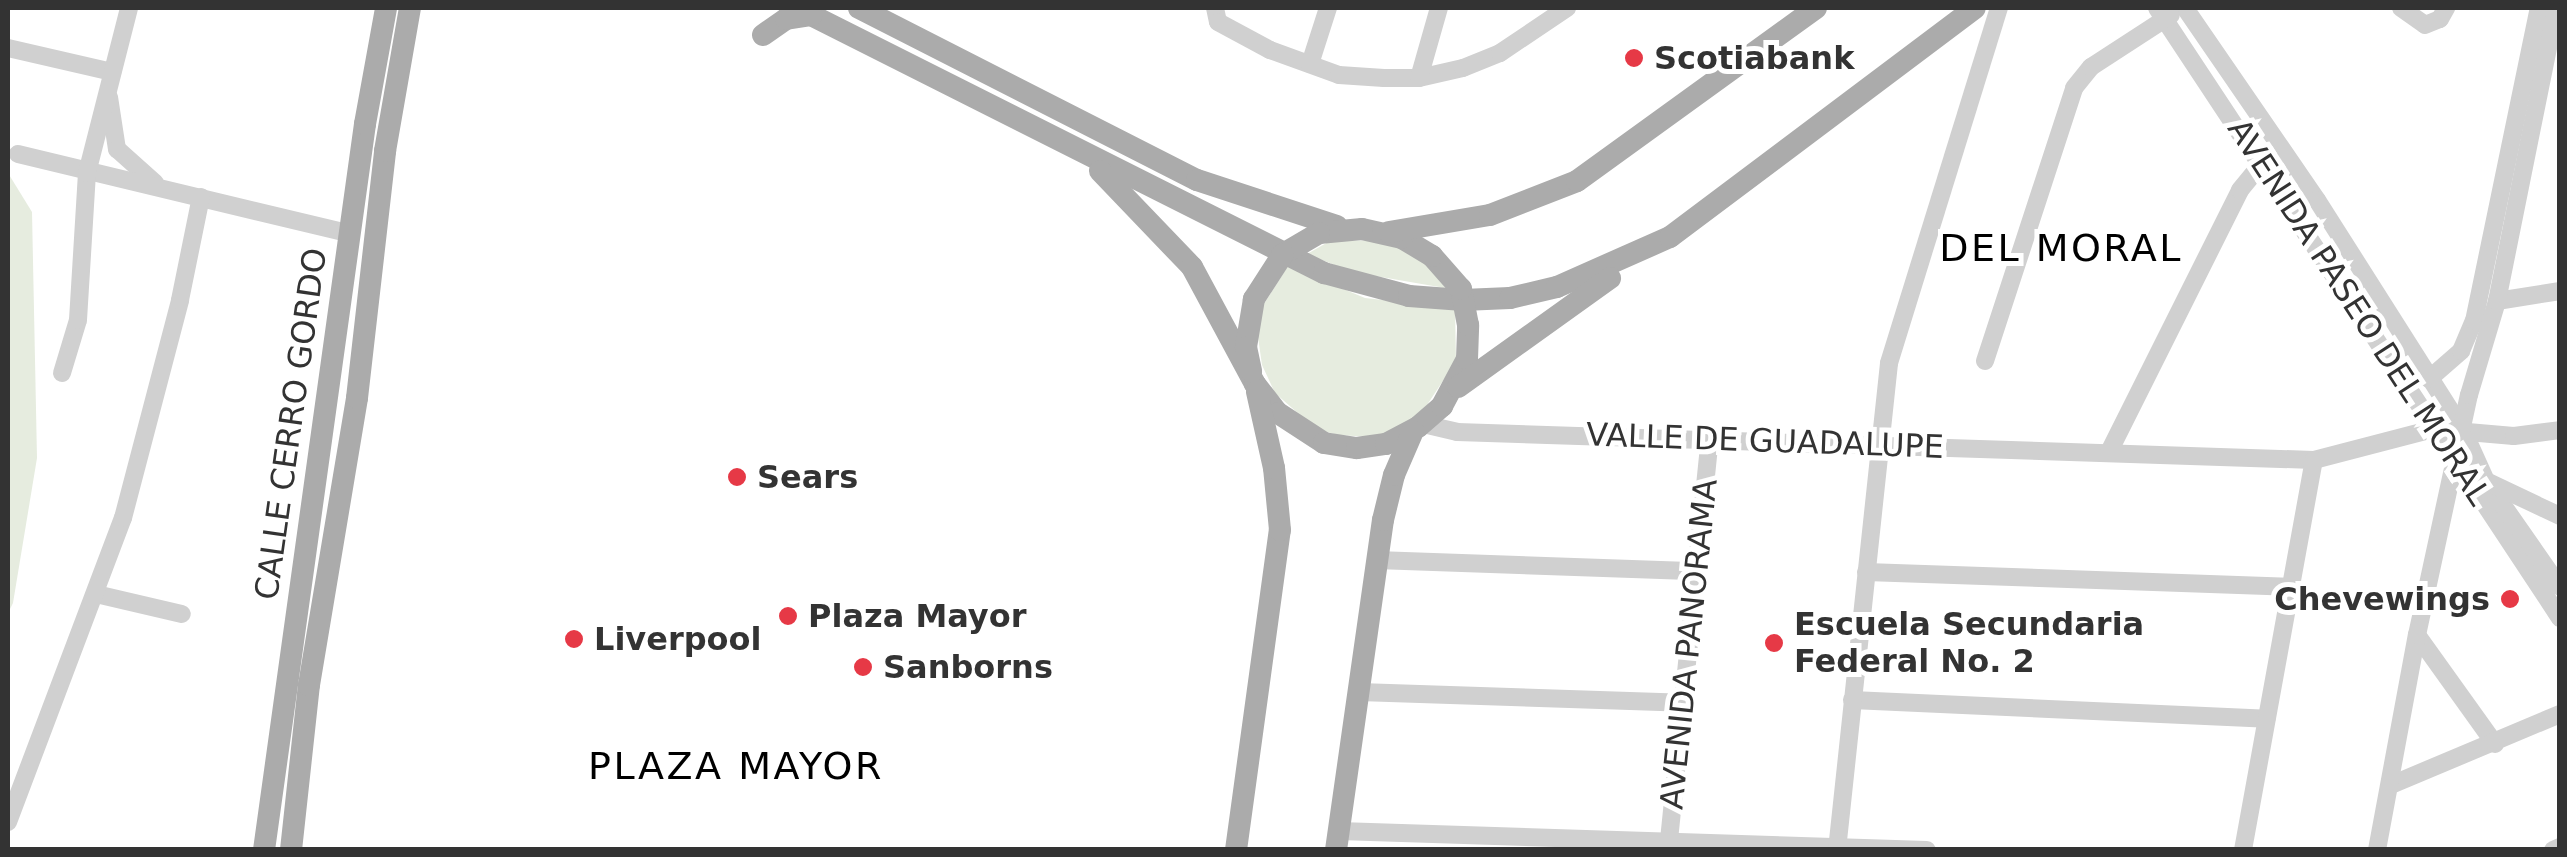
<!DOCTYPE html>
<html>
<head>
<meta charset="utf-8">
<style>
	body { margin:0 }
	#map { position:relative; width:2567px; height:857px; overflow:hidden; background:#fff; font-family:"DejaVu Sans",sans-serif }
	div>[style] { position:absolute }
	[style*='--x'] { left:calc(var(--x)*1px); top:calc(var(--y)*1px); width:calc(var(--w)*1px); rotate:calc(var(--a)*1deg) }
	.green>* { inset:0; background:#e6ecdf }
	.minor>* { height:18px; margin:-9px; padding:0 9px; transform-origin:9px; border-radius:9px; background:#d0d0d0 }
	.major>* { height:22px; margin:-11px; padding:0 11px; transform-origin:11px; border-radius:11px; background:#ababab }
	.dots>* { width:28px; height:28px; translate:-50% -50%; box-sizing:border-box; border:5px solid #fff; border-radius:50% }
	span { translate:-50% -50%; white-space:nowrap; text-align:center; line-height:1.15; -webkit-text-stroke:10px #fff; paint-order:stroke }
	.poi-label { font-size:32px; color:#333; font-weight:700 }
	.left { translate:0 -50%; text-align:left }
	.right { translate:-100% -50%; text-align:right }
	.street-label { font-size:32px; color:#333 }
	.quarter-label { font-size:38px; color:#000; letter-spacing:2.5px }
	.frame { position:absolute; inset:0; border:10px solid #333; pointer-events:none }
</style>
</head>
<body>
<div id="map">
	<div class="green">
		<i style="clip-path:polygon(8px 173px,32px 212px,37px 458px,13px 603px,8px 613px)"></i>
		<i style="clip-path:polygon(1386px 240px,1434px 268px,1445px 288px,1352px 272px,1307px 254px,1330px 241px)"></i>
		<i style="clip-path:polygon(1288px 266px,1365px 298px,1455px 308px,1456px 361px,1427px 405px,1402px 428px,1372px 437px,1338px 435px,1316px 429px,1275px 393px,1262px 365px,1258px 337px,1262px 307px)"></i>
	</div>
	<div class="minor">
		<i style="--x:1215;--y:8;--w:14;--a:78"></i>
		<i style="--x:1218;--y:22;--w:59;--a:28.3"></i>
		<i style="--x:1270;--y:50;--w:73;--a:19.9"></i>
		<i style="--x:1339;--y:75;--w:45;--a:3.8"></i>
		<i style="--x:1384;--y:78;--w:35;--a:0"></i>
		<i style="--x:1419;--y:78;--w:45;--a:-12.8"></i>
		<i style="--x:1463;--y:68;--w:40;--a:-22"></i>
		<i style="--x:1500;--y:53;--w:81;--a:-33.9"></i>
		<i style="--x:2157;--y:8;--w:731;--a:56.55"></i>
		<i style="--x:2185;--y:8;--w:233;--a:55.5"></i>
		<i style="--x:2317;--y:200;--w:272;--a:57.6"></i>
		<i style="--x:2463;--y:430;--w:56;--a:65.7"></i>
		<i style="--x:2486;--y:481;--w:129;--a:55.1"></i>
		<i style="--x:2401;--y:8;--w:29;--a:35"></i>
		<i style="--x:2425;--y:25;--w:16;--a:-22"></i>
		<i style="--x:2440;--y:19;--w:13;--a:-61"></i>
		<i style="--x:8;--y:48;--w:107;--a:13"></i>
		<i style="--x:1310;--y:64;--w:59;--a:-72.2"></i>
		<i style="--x:1419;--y:78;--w:73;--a:-74.1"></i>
		<i style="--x:109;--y:97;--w:53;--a:81.3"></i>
		<i style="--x:117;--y:149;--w:51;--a:41.8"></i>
		<i style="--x:18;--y:154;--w:342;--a:13.5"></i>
		<i style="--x:2497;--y:301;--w:64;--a:-9"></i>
		<i style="--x:1985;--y:361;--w:287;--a:-71.9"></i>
		<i style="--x:2074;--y:88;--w:27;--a:-51"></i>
		<i style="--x:2091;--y:67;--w:95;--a:-33"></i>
		<i style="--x:62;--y:373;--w:55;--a:-73.2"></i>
		<i style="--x:78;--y:320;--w:147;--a:-86.5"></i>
		<i style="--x:87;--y:173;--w:170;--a:-75.7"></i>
		<i style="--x:2429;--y:379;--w:43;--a:-41.2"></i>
		<i style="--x:2461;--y:351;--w:33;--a:-67"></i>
		<i style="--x:2474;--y:321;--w:320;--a:-78.3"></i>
		<i style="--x:1423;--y:424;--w:35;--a:13"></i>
		<i style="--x:1457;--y:432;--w:857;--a:1.87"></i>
		<i style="--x:2314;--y:460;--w:123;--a:-14.6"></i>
		<i style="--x:2433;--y:429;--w:81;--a:4.9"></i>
		<i style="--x:2514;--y:436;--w:46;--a:-7.4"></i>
		<i style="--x:2109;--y:452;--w:293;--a:-63.4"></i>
		<i style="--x:2240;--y:190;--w:44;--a:-50.5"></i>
		<i style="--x:2488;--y:482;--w:80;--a:25.3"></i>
		<i style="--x:1376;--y:560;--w:321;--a:2"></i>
		<i style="--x:1866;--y:572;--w:426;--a:2"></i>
		<i style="--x:96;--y:594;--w:88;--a:13.1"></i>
		<i style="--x:2417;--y:635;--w:134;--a:54.4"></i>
		<i style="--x:1359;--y:692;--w:324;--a:1.9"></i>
		<i style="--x:1852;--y:700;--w:415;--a:2.6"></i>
		<i style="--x:2391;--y:785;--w:183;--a:-22.8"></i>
		<i style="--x:8;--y:822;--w:325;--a:-69.3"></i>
		<i style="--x:123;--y:518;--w:225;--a:-75.3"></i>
		<i style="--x:180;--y:300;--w:105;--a:-78.5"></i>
		<i style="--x:1339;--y:831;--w:588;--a:1.85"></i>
		<i style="--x:1668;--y:850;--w:414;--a:-84.2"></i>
		<i style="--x:1837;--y:850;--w:490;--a:-83.9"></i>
		<i style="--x:1889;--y:363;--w:372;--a:-72.8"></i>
		<i style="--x:2243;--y:850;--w:396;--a:-79.7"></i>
		<i style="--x:2377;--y:850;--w:219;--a:-79.5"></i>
		<i style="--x:2417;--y:635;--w:246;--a:-77.8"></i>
		<i style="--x:2469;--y:395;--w:98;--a:-73.4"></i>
		<i style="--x:2497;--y:301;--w:299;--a:-78.6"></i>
		<i style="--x:2553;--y:850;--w:8;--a:-23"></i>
	</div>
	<div class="major">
		<i style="--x:797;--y:8;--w:590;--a:26.7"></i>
		<i style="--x:1324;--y:273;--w:88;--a:15.1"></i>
		<i style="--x:1409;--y:296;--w:54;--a:4.2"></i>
		<i style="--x:1463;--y:300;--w:47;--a:-2.4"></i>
		<i style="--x:1510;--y:298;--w:48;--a:-13.2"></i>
		<i style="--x:1557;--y:287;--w:124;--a:-23.9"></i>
		<i style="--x:1670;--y:237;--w:381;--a:-36.9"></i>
		<i style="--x:859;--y:8;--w:379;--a:27"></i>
		<i style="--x:1197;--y:180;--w:147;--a:18.2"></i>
		<i style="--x:763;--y:35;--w:28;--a:-35"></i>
		<i style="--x:786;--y:19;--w:26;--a:-9"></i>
		<i style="--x:1100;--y:171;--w:133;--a:46.2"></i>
		<i style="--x:1192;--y:267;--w:133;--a:61.7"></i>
		<i style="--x:1255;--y:384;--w:37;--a:52"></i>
		<i style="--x:1278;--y:413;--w:55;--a:33.1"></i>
		<i style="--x:1324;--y:443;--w:33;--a:9"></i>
		<i style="--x:1357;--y:448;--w:29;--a:-8"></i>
		<i style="--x:1386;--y:444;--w:36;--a:-28"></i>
		<i style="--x:1418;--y:427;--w:32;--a:-41"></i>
		<i style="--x:1442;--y:406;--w:53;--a:-62"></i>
		<i style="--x:1467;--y:359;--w:34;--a:-88"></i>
		<i style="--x:1468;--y:325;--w:37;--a:-101"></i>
		<i style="--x:1461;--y:289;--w:44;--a:-131.3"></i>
		<i style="--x:1432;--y:256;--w:35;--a:-149"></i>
		<i style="--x:1402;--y:238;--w:41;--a:-167.3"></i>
		<i style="--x:1362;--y:229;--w:43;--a:174.7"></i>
		<i style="--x:1319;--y:233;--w:42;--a:149.7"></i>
		<i style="--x:1283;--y:254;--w:54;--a:122.8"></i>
		<i style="--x:1254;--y:299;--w:49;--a:99.5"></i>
		<i style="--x:1246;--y:347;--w:25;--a:78"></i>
		<i style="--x:1389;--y:232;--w:102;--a:-9.6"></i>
		<i style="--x:1490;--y:215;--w:93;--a:-21.3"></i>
		<i style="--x:1577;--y:181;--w:295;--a:-35.9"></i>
		<i style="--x:1458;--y:387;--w:187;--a:-35.6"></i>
		<i style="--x:264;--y:850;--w:733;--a:-82.08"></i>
		<i style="--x:365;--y:124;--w:118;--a:-79.7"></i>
		<i style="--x:291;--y:850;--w:166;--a:-83.8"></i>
		<i style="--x:309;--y:685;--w:291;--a:-80.5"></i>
		<i style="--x:357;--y:398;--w:249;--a:-83.5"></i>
		<i style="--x:385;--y:151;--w:145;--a:-80.1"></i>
		<i style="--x:1236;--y:850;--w:323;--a:-82.2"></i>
		<i style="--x:1280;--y:530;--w:62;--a:-95.5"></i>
		<i style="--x:1274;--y:468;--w:78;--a:-102.6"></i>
		<i style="--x:1336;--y:850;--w:333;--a:-81.9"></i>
		<i style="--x:1383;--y:520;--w:46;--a:-76.3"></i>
		<i style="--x:1394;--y:475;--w:48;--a:-66.6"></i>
	</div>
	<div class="dots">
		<i style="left:1634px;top:58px;background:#e63946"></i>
		<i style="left:737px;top:477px;background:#e63946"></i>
		<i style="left:2510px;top:599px;background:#e63946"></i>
		<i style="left:788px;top:616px;background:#e63946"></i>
		<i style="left:574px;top:639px;background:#e63946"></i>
		<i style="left:1774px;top:643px;background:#e63946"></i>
		<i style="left:863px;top:667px;background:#e63946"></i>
	</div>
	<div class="poi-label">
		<span class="left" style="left:1654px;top:58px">Scotiabank</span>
		<span class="left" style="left:757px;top:477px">Sears</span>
		<span class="right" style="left:2490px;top:599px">Chevewings</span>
		<span class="left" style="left:808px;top:616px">Plaza Mayor</span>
		<span class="left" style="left:1794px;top:643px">Escuela Secundaria<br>Federal No. 2</span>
		<span class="left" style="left:594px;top:639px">Liverpool</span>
		<span class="left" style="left:883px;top:667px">Sanborns</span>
	</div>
	<div class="street-label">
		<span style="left:2359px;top:312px;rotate:57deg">AVENIDA PASEO DEL MORAL</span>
		<span style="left:291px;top:424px;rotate:-82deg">CALLE CERRO GORDO</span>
		<span style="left:1765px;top:441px;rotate:2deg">VALLE DE GUADALUPE</span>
		<span style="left:1689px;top:644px;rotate:-84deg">AVENIDA PANORAMA</span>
	</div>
	<div class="quarter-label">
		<span style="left:2061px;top:249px">DEL MORAL</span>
		<span style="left:736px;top:767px">PLAZA MAYOR</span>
	</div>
	<div class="frame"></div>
</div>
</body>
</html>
